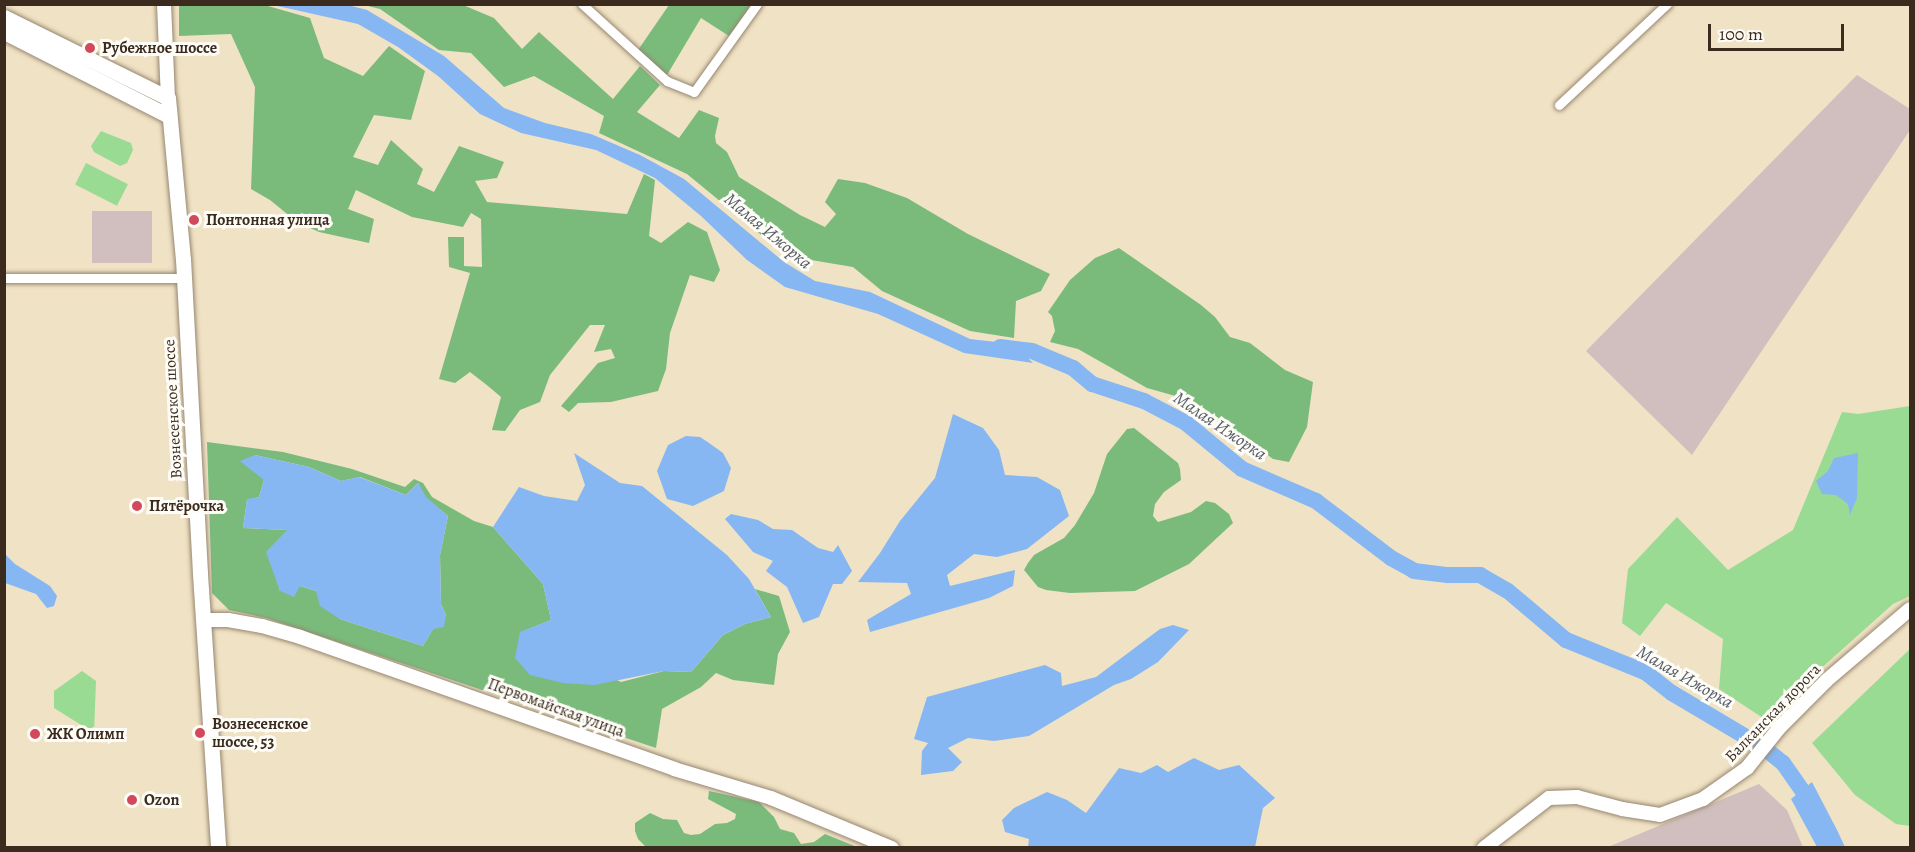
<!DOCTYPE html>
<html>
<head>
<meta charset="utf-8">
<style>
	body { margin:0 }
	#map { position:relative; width:1915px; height:852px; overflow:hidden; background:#f0e2c4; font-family:Alegreya,serif }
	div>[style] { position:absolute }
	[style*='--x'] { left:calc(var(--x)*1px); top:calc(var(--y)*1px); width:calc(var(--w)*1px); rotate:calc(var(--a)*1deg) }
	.industrial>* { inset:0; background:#d1bfbf; transform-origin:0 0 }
	.green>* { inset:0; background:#99db92; transform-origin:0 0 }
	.forest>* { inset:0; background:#7abb7c }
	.water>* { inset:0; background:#86b7f2 }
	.river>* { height:16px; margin:-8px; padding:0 8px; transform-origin:8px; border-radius:8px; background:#86b7f2 }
	.roads { filter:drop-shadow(0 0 2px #968671) drop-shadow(0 0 2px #968671) }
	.street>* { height:9px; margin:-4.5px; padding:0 4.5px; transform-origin:4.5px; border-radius:4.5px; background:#fff }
	.secondary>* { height:14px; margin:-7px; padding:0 7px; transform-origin:7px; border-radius:7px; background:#fff }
	.primary>* { height:15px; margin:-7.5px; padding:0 7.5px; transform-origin:7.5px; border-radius:7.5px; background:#fff }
	.dots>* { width:16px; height:16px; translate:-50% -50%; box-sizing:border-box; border:3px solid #fdfcf7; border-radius:50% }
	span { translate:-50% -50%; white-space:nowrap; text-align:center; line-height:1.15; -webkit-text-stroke:6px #fdfcf7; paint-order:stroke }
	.poi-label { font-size:16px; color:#3b2a1e; font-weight:700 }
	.left { translate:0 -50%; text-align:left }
	.street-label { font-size:16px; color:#3b2a1e }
	.water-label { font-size:18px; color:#555b68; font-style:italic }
	.frame { position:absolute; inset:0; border:6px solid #3b2a1e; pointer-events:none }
	.scale { position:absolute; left:1708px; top:24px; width:136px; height:27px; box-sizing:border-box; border:3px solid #3b2a1e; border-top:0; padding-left:8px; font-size:18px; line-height:21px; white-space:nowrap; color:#3b2a1e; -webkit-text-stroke:4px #fdfcf7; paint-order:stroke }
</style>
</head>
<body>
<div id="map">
	<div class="industrial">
		<i style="clip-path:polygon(1857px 75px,1910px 109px,1910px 130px,1692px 455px,1586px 351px)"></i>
		<i style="left:152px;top:211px;width:52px;height:60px;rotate:90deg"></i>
		<i style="clip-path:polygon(1759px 784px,1787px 810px,1803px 847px,1608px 847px)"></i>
	</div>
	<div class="green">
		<i style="clip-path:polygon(101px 131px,131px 143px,133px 150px,127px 163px,120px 166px,94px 152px,91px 146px)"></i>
		<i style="left:86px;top:163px;width:47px;height:24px;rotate:27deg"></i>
		<i style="clip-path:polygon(1910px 406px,1910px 596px,1893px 604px,1799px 688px,1769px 722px,1719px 689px,1723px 639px,1666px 603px,1640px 636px,1622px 623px,1628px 569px,1677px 517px,1728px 570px,1793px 530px,1842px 412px,1858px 414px)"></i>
		<i style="clip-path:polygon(1910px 649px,1910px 826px,1896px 824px,1855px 795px,1812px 743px)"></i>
		<i style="clip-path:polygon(82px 671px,96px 681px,94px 733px,54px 708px,54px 691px)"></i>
	</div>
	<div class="forest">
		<i style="clip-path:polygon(261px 4px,310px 18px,324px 58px,363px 76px,389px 46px,425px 71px,411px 120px,374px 115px,353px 157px,378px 165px,391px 140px,423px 169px,417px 184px,434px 192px,459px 146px,504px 162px,497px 178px,475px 181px,487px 202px,627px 214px,644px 174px,655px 180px,649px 236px,661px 243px,688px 222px,707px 232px,720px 270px,714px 282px,690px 275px,670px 333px,666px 369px,658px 391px,611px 402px,578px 403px,569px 412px,561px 406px,598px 363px,615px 358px,611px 349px,594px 352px,605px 325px,590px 325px,550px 375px,540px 402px,520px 410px,505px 431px,492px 430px,501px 397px,488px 386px,470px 372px,455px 383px,439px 379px,470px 273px,449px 267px,448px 237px,464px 237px,464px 266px,482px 267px,481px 219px,471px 213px,463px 227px,412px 217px,356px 190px,348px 209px,374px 219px,369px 243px,319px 232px,297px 222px,270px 200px,251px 189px,255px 87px,231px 34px,179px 36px,179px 5px)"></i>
		<i style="clip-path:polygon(364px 5px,463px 5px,494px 18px,522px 49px,539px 32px,613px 99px,640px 66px,660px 85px,637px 112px,679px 138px,699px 110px,719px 118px,715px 136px,716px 143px,727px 152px,739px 177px,800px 215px,825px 227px,836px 214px,825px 202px,838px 179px,865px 183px,907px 198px,968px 234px,1050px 274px,1041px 291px,1016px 301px,1014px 338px,970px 331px,882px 291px,853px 267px,787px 256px,687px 174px,599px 133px,604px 116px,534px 76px,504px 87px,471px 53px,439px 50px,380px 9px)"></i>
		<i style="clip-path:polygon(669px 5px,751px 5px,729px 36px,701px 18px,667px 75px,638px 50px)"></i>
		<i style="clip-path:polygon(1119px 248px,1201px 305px,1215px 317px,1230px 337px,1250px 343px,1285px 370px,1313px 382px,1307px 427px,1289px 462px,1273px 459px,1217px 417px,1186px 399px,1147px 388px,1078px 349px,1050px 342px,1055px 331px,1052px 316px,1048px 312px,1070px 280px,1095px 258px)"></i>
		<i style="clip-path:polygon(1134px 428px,1178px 463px,1180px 469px,1181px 480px,1164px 492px,1155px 504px,1153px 516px,1158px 522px,1191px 512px,1206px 501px,1215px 503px,1229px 514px,1233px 523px,1189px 564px,1135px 591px,1070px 593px,1046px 590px,1038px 587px,1024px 570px,1028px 563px,1034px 555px,1064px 538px,1075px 525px,1094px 493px,1107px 454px,1127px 429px)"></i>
		<i style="clip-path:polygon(evenodd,207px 442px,283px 452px,352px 469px,405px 487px,414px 479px,423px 483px,432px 497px,474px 521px,493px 527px,543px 584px,551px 620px,521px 632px,621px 682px,664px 671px,691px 672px,723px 635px,745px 624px,771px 617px,755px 589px,779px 596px,790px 632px,778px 654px,774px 685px,733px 680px,716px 673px,701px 687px,662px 709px,656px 748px,266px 618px,229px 610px,212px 593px,207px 442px,255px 455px,309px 467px,341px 481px,360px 477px,406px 495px,418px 483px,425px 497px,448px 516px,440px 555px,441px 604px,446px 615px,433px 629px,423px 646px,340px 619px,316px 591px,300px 586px,280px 591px,275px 573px,287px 530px,243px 528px,247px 500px,259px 497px,264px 480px,255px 455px)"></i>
		<i style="clip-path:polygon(709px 791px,759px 802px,774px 817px,780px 829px,794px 833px,801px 844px,814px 842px,825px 834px,857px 847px,647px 848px,638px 839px,635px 831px,635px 823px,650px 813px,663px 819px,677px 820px,684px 833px,691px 835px,700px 834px,715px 824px,727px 823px,735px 819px,736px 814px,708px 799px)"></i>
	</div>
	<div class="water">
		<i style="clip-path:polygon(344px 4px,367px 10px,444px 56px,504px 108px,545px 123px,591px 134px,640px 155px,684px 179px,784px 262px,815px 281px,870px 292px,970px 339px,1014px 344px,1033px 363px,964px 353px,878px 314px,785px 287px,747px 260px,701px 216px,655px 178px,596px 150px,521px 133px,480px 114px,438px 76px,398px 47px,358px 24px,273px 5px)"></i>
		<i style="clip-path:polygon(953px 414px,983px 428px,999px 450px,1005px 475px,1037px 477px,1060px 490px,1069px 516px,1027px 549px,997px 557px,974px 554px,947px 575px,950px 586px,1015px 570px,1013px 586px,989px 598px,870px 632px,867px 620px,911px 594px,907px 583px,858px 582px,880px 553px,900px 521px,935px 478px)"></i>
		<i style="clip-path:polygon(686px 436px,700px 437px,709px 443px,723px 453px,731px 468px,724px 491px,693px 506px,667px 499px,657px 471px,668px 445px)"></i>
		<i style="clip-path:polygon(574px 453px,620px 483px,642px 486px,727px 555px,749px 579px,771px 617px,745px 624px,723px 635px,691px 672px,664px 671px,594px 685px,563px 683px,530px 675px,515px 658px,520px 632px,551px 620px,543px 584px,493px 527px,519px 487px,544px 496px,577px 501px,585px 485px)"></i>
		<i style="clip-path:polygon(1858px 453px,1857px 498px,1850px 515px,1848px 504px,1836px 495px,1822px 494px,1816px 481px,1828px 471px,1834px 458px)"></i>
		<i style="clip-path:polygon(255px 455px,309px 467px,341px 481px,359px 477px,406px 495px,418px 483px,426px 497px,448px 516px,440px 555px,441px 604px,446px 615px,444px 627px,433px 629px,423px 646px,340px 619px,320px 606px,316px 591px,300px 586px,294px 597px,280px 591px,266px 552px,287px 530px,243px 528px,247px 499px,259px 497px,264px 480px,240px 461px)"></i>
		<i style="clip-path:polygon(731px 514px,758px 520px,773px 529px,792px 530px,818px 548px,833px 552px,838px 545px,852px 571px,842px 584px,833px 584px,819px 617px,803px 623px,787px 587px,766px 571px,773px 561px,753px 552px,725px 519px)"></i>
		<i style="clip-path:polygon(5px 554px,15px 564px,50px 586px,57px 596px,54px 606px,47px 608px,36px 594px,5px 583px)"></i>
		<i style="clip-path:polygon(1173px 625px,1189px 630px,1158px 662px,1131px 679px,1114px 685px,1029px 736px,994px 741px,968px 738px,948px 748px,962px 762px,953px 771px,921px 775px,922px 751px,928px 743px,914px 739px,927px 697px,1045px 665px,1061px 673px,1062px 686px,1096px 677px,1160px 629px)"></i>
		<i style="clip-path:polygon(1194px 758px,1219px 770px,1239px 765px,1275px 798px,1263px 808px,1255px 847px,1028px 847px,1029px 839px,1005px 832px,1002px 820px,1014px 808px,1047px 792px,1067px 800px,1086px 813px,1119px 768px,1141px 773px,1157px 765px,1168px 772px)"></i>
		<i style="clip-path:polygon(1812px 782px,1837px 830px,1845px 847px,1817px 847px,1791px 799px)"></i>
	</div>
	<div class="river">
		<i style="--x:1000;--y:347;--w:32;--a:7"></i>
		<i style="--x:1032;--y:351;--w:44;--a:22.5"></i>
		<i style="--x:1073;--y:368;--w:25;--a:40"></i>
		<i style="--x:1092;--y:384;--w:55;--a:18.1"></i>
		<i style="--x:1144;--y:401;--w:47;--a:27.6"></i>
		<i style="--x:1186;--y:423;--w:72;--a:39.4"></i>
		<i style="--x:1242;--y:469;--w:81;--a:23.4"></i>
		<i style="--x:1316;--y:501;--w:94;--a:37.2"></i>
		<i style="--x:1391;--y:558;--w:26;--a:29"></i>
		<i style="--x:1414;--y:571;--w:34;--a:7"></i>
		<i style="--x:1448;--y:575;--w:32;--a:0"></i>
		<i style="--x:1480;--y:575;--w:32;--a:30"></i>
		<i style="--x:1508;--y:591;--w:76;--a:40.2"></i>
		<i style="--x:1566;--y:640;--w:85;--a:22.1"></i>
		<i style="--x:1645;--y:672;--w:34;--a:38"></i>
		<i style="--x:1672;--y:693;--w:106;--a:30.7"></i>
		<i style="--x:1763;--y:747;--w:26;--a:39"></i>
		<i style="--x:1783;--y:763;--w:37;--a:55"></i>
		<i style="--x:1804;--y:793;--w:61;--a:64.7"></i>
	</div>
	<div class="roads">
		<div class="street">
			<i style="--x:582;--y:4;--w:115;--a:42.2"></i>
			<i style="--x:667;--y:81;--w:29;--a:22"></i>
			<i style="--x:694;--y:92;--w:108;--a:-54.4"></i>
			<i style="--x:1559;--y:105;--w:148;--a:-43.1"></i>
			<i style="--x:4;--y:278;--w:180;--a:0"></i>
		</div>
		<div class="secondary">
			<i style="--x:164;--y:4;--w:94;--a:87.6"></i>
			<i style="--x:204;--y:620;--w:24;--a:0"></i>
			<i style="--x:228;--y:620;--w:35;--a:10"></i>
			<i style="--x:262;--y:626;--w:40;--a:16"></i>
			<i style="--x:300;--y:637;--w:397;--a:19.4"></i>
			<i style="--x:674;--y:769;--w:101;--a:16.6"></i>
			<i style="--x:771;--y:798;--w:131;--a:22.5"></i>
			<i style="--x:1484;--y:848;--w:82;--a:-37.6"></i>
			<i style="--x:1549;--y:798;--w:28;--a:-2"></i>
			<i style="--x:1577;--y:797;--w:47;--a:14.9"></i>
			<i style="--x:1622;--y:809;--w:38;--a:9"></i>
			<i style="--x:1660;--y:815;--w:46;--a:-20.4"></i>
			<i style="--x:1703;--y:799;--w:54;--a:-35.2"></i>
			<i style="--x:1747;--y:768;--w:53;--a:-51.2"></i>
			<i style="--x:1780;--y:727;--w:66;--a:-45"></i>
			<i style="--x:1827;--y:680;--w:109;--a:-40.5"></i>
		</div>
		<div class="primary">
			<i style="--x:4;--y:17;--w:183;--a:26.3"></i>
			<i style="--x:168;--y:98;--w:162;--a:84.7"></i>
			<i style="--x:183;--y:259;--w:315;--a:86.9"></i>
			<i style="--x:200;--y:574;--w:275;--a:86.2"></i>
			<i style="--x:4;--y:32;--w:185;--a:27"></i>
		</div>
	</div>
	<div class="dots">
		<i style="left:90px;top:48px;background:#d1495b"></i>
		<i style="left:194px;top:220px;background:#d1495b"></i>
		<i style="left:137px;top:506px;background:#d1495b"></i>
		<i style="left:200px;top:733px;background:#d1495b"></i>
		<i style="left:35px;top:734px;background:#d1495b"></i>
		<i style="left:132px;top:800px;background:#d1495b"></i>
	</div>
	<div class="poi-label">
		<span class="left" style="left:102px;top:48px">Рубежное шоссе</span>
		<span class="left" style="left:206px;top:220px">Понтонная улица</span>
		<span class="left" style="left:149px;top:506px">Пятёрочка</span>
		<span class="left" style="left:212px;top:733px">Вознесенское<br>шоссе, 53</span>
		<span class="left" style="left:47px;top:734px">ЖК Олимп</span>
		<span class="left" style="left:144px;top:800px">Ozon</span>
	</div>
	<div class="street-label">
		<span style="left:173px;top:409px;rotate:-93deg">Вознесенское шоссе</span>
		<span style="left:556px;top:708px;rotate:20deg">Первомайская улица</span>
		<span style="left:1773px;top:713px;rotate:-46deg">Балканская дорога</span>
	</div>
	<div class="water-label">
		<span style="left:768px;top:231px;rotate:40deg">Малая Ижорка</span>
		<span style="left:1220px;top:426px;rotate:34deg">Малая Ижорка</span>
		<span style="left:1685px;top:677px;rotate:30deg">Малая Ижорка</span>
	</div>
	<div class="frame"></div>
	<div class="scale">100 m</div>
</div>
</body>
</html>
